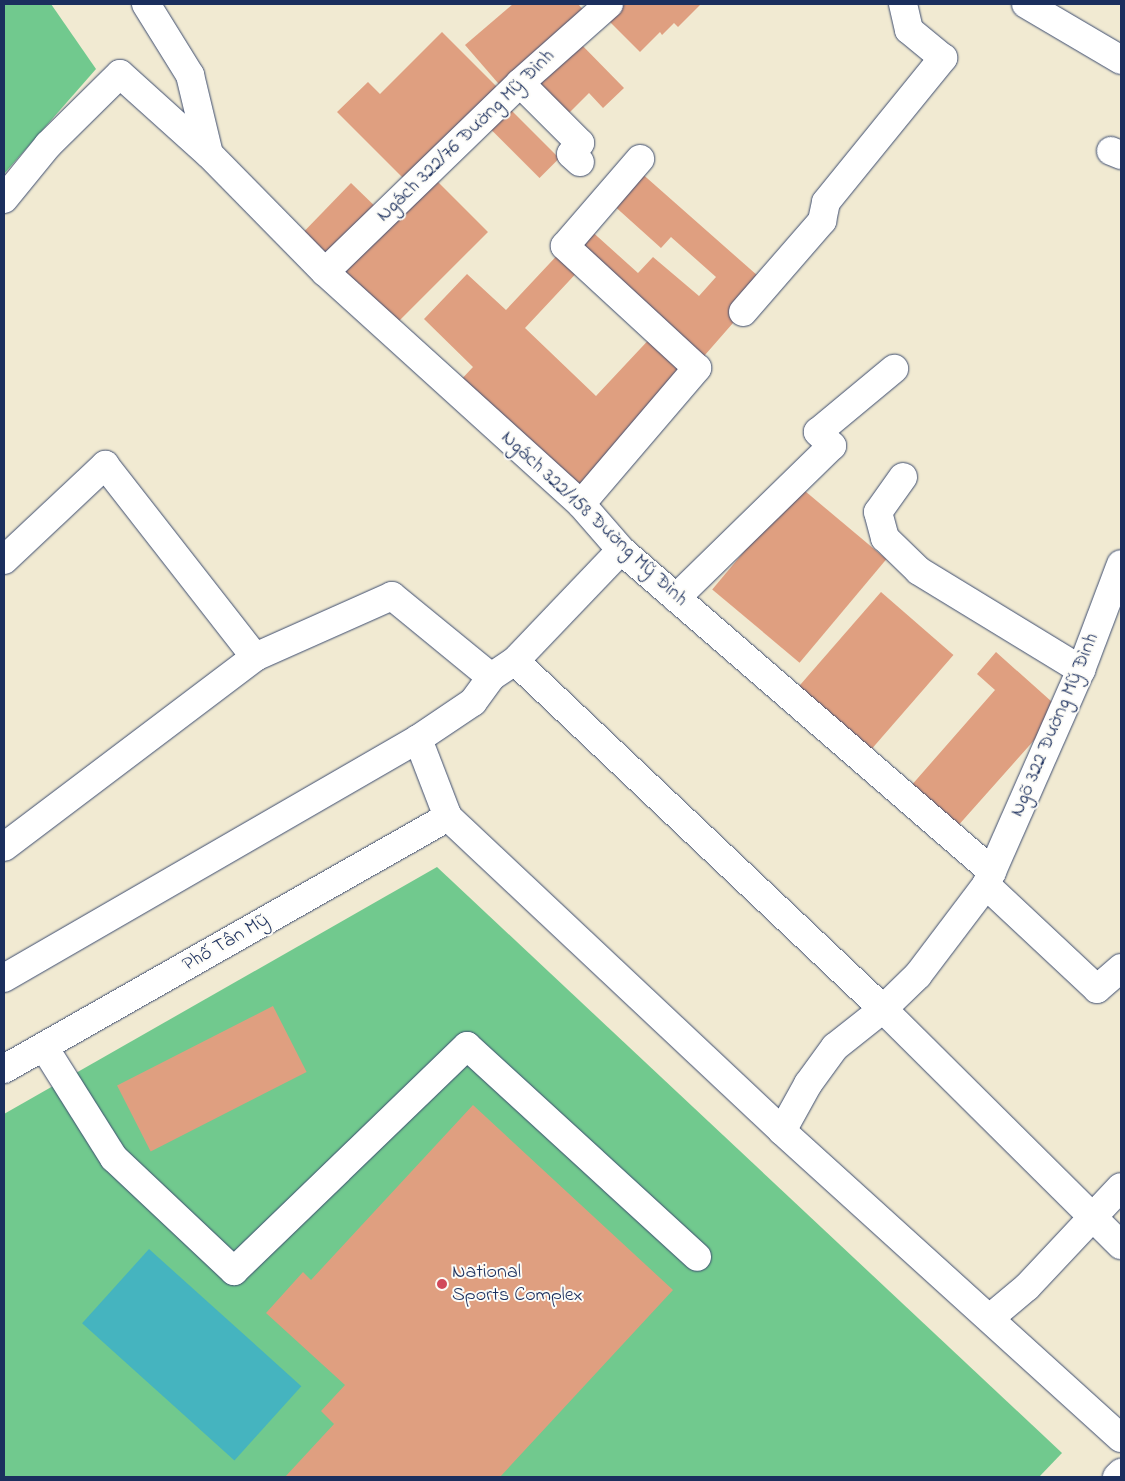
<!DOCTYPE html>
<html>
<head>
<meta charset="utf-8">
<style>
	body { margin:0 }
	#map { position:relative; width:1125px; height:1481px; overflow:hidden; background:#f1ead2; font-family:"Indie Flower",sans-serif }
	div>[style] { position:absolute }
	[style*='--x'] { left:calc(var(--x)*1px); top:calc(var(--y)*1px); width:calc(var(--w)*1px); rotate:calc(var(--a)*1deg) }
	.green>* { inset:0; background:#71c98e }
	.water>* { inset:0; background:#45b4bf; transform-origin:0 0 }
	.building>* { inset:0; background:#df9f80; transform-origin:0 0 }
	.roads { filter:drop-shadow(0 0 1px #3b4b6f) drop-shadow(0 0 1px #3b4b6f) }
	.minor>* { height:28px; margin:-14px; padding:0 14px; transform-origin:14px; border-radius:14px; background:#fff }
	.dots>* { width:14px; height:14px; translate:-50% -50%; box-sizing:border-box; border:2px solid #fdfcf7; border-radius:50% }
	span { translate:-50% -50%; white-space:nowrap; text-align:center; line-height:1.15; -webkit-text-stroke:4px #fdfcf7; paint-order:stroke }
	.street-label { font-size:20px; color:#1b2f5e }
	.poi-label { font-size:20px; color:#1b2f5e }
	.left { translate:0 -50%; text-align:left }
	.frame { position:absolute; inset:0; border:5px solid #1b2f5e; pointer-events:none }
</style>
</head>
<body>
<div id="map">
	<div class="green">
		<i style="clip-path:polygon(4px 4px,51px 4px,96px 69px,4px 174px)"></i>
		<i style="clip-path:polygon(437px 867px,1062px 1453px,1039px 1477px,4px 1477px,4px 1114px)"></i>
	</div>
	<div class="water">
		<i style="left:149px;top:1249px;width:205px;height:100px;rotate:42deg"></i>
	</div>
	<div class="building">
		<i style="clip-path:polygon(513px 4px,578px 4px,590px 17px,504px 90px,465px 45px)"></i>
		<i style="clip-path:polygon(613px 4px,701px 4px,678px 27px,674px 23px,662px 35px,660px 32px,640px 52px,602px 14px)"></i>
		<i style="clip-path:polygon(442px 32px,502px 92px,409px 184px,337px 112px,368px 82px,380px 94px)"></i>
		<i style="clip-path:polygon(575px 38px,624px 88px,603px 108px,589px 93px,562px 120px,527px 85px)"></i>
		<i style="left:502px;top:101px;width:81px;height:28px;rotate:45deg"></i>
		<i style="clip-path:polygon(639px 171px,767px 284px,698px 363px,570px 249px,588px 228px,638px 273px,653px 257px,699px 296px,716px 277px,671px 237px,661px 248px,611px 203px)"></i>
		<i style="left:430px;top:174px;width:82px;height:134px;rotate:45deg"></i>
		<i style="left:351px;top:183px;width:42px;height:78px;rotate:44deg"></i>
		<i style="clip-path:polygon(564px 248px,583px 266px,525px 328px,596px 396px,655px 333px,692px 368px,578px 498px,457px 384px,473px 367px,424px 319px,467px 274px,506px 310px)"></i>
		<i style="left:799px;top:486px;width:114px;height:135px;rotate:40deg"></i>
		<i style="left:881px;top:592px;width:96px;height:128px;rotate:41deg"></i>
		<i style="clip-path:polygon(996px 652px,1061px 710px,956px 828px,910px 787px,995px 690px,977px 674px)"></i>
		<i style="left:273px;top:1006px;width:74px;height:175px;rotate:63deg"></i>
		<i style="clip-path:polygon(473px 1105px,673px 1290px,500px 1477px,285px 1477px,334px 1424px,321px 1411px,345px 1385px,266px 1313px,303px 1272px,311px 1280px)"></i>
	</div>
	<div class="roads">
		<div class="minor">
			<i style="--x:146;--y:4;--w:84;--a:58.2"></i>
			<i style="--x:190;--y:75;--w:81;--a:76.5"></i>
			<i style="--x:1026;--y:4;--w:110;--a:30.5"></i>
			<i style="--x:520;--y:83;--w:85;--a:45"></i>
			<i style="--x:580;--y:143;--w:14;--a:129"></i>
			<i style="--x:571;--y:154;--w:12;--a:42"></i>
			<i style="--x:1111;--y:151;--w:11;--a:22"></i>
			<i style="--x:4;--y:199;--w:70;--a:-50.8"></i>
			<i style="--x:48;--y:145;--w:101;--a:-44.6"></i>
			<i style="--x:120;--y:74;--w:120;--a:42"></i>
			<i style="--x:209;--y:154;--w:165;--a:45.5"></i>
			<i style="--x:325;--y:272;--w:345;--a:42.2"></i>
			<i style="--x:581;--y:504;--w:61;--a:49"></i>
			<i style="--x:621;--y:550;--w:491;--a:40.9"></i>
			<i style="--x:325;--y:272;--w:272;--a:-44.1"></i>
			<i style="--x:520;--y:83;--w:119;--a:-41.6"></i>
			<i style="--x:743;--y:312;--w:121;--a:-49"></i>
			<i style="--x:822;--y:221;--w:19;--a:-78"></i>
			<i style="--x:826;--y:202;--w:186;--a:-50.9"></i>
			<i style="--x:943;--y:58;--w:44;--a:-140.5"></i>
			<i style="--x:909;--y:30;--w:27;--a:-103"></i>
			<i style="--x:903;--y:477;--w:43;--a:125.5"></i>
			<i style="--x:878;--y:512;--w:27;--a:75"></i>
			<i style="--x:885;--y:538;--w:47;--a:44.1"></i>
			<i style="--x:919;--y:571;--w:190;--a:31.4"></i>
			<i style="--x:581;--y:504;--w:179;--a:-49.5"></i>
			<i style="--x:697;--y:368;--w:180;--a:-137.3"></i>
			<i style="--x:565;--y:246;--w:115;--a:-49.2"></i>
			<i style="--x:4;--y:560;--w:139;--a:-43.2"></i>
			<i style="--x:105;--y:465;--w:244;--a:52"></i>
			<i style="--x:255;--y:657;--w:150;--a:-24"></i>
			<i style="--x:392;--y:596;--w:128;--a:39.3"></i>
			<i style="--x:676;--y:598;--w:218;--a:-44.3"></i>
			<i style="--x:832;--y:446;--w:20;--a:-135"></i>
			<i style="--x:818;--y:432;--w:99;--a:-39.7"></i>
			<i style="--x:515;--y:661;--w:506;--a:43.4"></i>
			<i style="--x:883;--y:1009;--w:335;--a:44.8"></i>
			<i style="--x:418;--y:739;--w:84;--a:69"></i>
			<i style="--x:448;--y:817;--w:458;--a:43.2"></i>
			<i style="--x:782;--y:1131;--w:457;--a:42.2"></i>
			<i style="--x:4;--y:847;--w:315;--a:-37.1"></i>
			<i style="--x:986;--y:885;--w:152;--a:43.1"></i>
			<i style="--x:1097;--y:989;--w:32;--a:-41"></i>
			<i style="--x:4;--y:978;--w:478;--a:-30"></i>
			<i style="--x:418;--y:739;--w:66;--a:-33.9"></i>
			<i style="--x:473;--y:702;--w:31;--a:-54"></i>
			<i style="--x:491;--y:677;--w:29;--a:-34"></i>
			<i style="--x:515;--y:661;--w:153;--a:-46.3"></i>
			<i style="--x:44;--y:1047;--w:131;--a:57.8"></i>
			<i style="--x:114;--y:1158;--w:165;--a:43.3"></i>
			<i style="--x:234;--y:1271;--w:324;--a:-44"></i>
			<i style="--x:467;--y:1046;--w:312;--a:42.5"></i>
			<i style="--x:4;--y:1069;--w:511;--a:-29.58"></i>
			<i style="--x:782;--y:1131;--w:54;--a:-61"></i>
			<i style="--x:808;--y:1084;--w:46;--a:-53.9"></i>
			<i style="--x:835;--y:1047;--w:61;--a:-38.4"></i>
			<i style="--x:883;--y:1009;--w:49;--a:-44.2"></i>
			<i style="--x:918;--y:975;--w:113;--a:-52.9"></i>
			<i style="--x:986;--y:885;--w:235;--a:-66.2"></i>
			<i style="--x:1081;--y:670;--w:113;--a:-69.3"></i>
			<i style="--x:990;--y:1318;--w:48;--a:-40"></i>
			<i style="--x:1027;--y:1287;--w:137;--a:-46.8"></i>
			<i style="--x:1117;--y:1477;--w:6;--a:-45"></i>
		</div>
	</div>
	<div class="dots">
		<i style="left:442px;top:1284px;background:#d1495b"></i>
	</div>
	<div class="street-label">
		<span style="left:466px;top:136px;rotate:-44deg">Ngách 322/76 Đường Mỹ Đình</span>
		<span style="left:594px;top:519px;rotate:43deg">Ngách 322/158 Đường Mỹ Đình</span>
		<span style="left:1055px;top:725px;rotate:-67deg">Ngõ 322 Đường Mỹ Đình</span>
		<span style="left:226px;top:943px;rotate:-30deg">Phố Tân Mỹ</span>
	</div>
	<div class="poi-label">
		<span class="left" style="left:452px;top:1284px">National<br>Sports Complex</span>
	</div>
	<div class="frame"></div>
</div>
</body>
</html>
